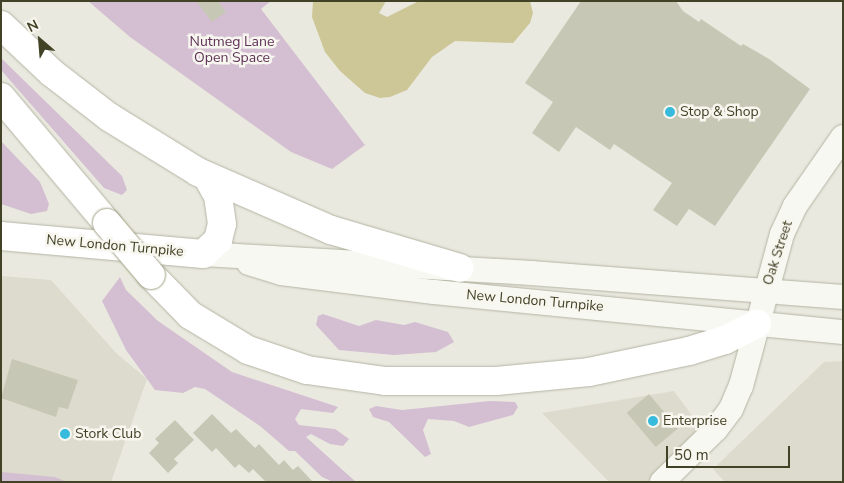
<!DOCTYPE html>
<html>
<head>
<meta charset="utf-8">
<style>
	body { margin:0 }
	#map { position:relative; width:844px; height:483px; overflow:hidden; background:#eae9df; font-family:"Nunito Sans",sans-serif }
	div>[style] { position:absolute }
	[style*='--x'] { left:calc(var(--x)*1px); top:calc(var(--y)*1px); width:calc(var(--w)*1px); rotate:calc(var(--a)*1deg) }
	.built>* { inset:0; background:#dcdbcd }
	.green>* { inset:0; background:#d4bfd2 }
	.water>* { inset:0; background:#cdc696 }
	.building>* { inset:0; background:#c7c7b5; transform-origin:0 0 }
	.roads { filter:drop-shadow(0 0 1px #b4b4a4) drop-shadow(0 0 1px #b4b4a4) }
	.minor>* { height:24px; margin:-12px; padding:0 12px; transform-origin:12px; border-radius:12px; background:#f8f8f2 }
	.major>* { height:28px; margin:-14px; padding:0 14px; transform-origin:14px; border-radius:14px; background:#fff }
	.highway>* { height:28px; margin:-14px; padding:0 14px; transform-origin:14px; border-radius:14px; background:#fff }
	.bridges { filter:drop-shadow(0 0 1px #a2a185) drop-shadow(0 0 1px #a2a185) }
	.highway-bridge>* { height:28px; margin:-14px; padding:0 14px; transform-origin:14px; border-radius:14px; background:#fff }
	.dots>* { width:14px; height:14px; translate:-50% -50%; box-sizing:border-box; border:2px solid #f7f6ef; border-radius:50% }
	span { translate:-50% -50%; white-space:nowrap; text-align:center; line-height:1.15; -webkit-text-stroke:5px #f7f6ef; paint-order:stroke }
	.park-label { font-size:14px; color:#5f3258 }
	.poi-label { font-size:14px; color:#424226 }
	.left { translate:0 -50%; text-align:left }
	.street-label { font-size:14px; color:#424226 }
	.frame { position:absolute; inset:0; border:2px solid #424226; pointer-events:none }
	.north { position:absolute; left:15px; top:15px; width:50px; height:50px; -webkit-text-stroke:4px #f7f6ef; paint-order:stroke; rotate:333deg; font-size:14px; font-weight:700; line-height:20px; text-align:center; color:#424226 }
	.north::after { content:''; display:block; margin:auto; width:18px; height:22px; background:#424226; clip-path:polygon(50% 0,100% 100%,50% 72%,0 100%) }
	.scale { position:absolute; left:666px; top:446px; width:124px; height:22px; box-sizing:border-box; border:2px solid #424226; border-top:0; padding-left:6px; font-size:15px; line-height:18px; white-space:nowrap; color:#424226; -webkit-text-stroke:4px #f7f6ef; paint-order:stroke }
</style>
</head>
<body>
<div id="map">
	<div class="built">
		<i style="clip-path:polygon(1px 276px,51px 280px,117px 354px,147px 379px,111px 482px,1px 482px)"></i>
		<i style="clip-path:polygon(843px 361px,843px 482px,725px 482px,713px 469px,824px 362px)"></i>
		<i style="clip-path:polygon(674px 391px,702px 429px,647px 482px,609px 482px,542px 413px)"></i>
	</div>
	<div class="green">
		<i style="clip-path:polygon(88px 1px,271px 1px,261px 9px,365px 145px,332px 169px,291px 152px,130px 37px)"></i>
		<i style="clip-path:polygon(1px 58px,122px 176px,127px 190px,122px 195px,104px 188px,1px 70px)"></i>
		<i style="clip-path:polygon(1px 141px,40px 182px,49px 204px,47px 211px,31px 214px,1px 204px)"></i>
		<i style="clip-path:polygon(120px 277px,126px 290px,158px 321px,232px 372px,338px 407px,333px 413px,301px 409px,295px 419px,299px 425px,335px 429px,349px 439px,343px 446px,330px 444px,311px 434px,306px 437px,356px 482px,333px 482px,322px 477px,295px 451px,289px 451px,260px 426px,205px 389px,195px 387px,183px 393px,155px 390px,126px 350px,102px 301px)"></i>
		<i style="clip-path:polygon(323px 314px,359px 326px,376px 320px,404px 325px,415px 322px,448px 332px,454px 342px,436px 352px,394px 355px,339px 350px,316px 325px,318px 316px)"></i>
		<i style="clip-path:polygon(490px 401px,515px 402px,518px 407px,513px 415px,469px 427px,454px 421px,428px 419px,423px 430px,431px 454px,425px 457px,389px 422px,373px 417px,369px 409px,376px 406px,402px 410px)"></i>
		<i style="clip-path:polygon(1px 472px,55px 477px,67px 482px,1px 482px)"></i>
	</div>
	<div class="water">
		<i style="clip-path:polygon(313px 1px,386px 1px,379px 13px,387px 17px,419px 1px,530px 1px,533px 13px,530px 23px,513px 43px,455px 41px,432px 57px,407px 90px,390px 97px,380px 98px,365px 93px,340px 71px,325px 52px,312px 17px)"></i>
	</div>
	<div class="building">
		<i style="clip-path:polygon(196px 1px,218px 1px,226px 12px,212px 22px)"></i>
		<i style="clip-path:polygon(581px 1px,676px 1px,683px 11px,699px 22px,701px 19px,741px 46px,743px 44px,769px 59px,810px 89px,715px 226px,689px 209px,677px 226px,653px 210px,672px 183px,614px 144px,610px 150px,576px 127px,559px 152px,532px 133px,553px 102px,525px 83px)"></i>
		<i style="clip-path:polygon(12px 359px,78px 380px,68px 409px,59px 407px,56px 417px,1px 398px)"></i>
		<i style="left:649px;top:394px;width:45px;height:29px;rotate:50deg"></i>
		<i style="clip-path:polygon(212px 414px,231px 433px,236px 429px,255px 448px,259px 444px,279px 465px,284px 460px,293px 470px,298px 466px,313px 482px,266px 482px,253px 469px,249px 473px,239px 464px,235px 468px,216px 448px,212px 452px,193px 433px)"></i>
		<i style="clip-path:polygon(175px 420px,194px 440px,174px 459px,178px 463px,168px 473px,149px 453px,159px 443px,155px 439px)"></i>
	</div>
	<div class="roads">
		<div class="minor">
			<i style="--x:203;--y:254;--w:329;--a:3.3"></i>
			<i style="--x:531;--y:273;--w:313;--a:4.4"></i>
			<i style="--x:249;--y:263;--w:34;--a:17"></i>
			<i style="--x:281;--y:273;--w:154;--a:7.1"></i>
			<i style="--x:434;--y:292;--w:411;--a:5.6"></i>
			<i style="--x:662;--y:482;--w:76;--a:-44.5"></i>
			<i style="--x:716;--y:429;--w:25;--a:-53"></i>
			<i style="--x:731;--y:409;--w:25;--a:-67"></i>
			<i style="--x:741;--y:386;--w:157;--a:-74.9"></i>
			<i style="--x:782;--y:234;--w:31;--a:-65"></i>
			<i style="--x:795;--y:206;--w:84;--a:-55.2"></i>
		</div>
		<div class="major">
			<i style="--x:1;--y:236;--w:203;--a:5.1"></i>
		</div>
		<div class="highway">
			<i style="--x:1;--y:25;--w:70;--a:43.3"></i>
			<i style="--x:52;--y:73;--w:72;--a:37.7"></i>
			<i style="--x:109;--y:117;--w:105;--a:31.7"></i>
			<i style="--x:198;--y:172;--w:145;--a:23.6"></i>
			<i style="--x:331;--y:230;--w:134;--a:16.4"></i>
			<i style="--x:1;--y:97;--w:165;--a:49.9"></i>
			<i style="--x:203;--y:254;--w:21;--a:-43"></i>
			<i style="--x:218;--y:240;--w:16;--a:-76"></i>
			<i style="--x:222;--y:224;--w:28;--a:-98"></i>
			<i style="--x:218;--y:196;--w:23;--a:-119"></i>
			<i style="--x:151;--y:275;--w:56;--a:45.7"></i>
			<i style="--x:190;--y:315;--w:68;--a:31.1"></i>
			<i style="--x:248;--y:350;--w:62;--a:18.7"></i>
			<i style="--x:307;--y:370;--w:79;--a:8"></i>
			<i style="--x:385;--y:381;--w:111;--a:0"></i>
			<i style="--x:496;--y:381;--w:93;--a:-5.5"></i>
			<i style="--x:589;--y:372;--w:102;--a:-11.9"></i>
			<i style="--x:689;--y:351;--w:38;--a:-17"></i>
			<i style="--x:725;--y:340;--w:36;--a:-27"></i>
		</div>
	</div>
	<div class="bridges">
		<div class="highway-bridge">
			<i style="--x:107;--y:223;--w:68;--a:49.8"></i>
		</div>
	</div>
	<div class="dots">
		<i style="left:670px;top:112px;background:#37badb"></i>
		<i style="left:653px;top:421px;background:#37badb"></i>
		<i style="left:65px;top:434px;background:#37badb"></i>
	</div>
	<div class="park-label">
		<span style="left:232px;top:50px">Nutmeg Lane<br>Open Space</span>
	</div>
	<div class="poi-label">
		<span class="left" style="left:680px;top:112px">Stop &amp; Shop</span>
		<span class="left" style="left:663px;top:421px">Enterprise</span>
		<span class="left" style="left:75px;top:434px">Stork Club</span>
	</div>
	<div class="street-label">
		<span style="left:115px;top:246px;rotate:5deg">New London Turnpike</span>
		<span style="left:778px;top:253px;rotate:-72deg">Oak Street</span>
		<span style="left:535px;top:301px;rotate:5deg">New London Turnpike</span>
	</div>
	<div class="frame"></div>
	<div class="north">N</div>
	<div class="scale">50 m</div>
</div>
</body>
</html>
